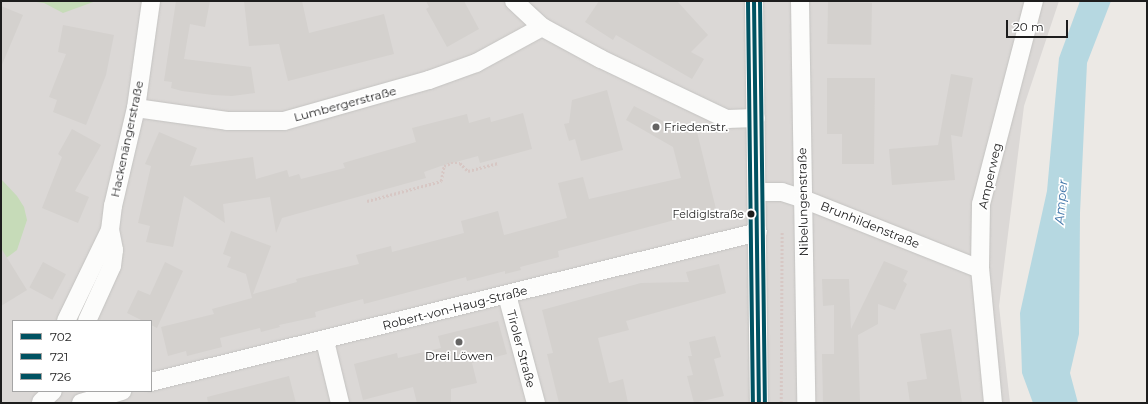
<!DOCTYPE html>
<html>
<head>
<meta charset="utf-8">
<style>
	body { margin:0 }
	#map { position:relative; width:1148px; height:404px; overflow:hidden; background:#ece9e5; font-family:Montserrat,sans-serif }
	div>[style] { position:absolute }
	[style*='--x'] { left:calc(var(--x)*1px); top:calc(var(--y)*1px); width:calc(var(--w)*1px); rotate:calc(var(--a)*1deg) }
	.residential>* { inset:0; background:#dbd8d6 }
	.forest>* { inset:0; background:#c6dbb8 }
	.water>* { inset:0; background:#b6d8e1 }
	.building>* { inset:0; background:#d4d1ce; transform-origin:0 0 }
	.path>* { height:2.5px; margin-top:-1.25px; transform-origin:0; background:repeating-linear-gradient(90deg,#d7c7c4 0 2px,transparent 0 4px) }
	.roads { filter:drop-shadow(0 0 1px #c4c3c1) drop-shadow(0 0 1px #c4c3c1) }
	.street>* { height:18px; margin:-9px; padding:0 9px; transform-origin:9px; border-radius:9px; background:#fcfcfb }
	.bus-1>* { height:4px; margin:-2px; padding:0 2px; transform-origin:2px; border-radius:2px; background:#005262 }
	.bus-2>* { height:4px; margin:-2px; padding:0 2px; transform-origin:2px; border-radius:2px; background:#005262 }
	.bus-3>* { height:4px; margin:-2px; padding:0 2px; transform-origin:2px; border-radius:2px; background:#005262 }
	.dots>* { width:11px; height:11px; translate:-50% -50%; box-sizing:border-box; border:2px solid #fff; border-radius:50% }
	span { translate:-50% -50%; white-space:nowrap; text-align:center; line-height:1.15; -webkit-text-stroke:3.5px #fff; paint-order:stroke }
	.bus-label { font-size:11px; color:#1d1d1d }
	.right { translate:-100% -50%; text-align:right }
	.street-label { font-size:12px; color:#1d1d1d }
	.poi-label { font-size:12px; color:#1d1d1d }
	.left { translate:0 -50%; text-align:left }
	.water-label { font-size:13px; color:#4176a9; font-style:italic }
	.frame { position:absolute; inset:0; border:2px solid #1d1d1d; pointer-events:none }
	.legend { position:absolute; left:12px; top:320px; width:140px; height:72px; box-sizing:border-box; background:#fff; border:1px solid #a5a5a5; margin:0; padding:5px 7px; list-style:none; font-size:12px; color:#1d1d1d }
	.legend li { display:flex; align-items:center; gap:8px; height:20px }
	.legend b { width:20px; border:1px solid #a5a5a5 }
	.scale { position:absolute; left:1006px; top:20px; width:62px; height:18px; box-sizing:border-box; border:2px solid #1d1d1d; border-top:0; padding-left:5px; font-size:12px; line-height:14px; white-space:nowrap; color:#1d1d1d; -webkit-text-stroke:3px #fff; paint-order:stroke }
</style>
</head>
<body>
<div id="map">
	<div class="residential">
		<i style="clip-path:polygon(evenodd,1px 1px,1059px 1px,1024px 106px,999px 306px,1010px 403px,1px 403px,1px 1px,13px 321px,151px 321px,151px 391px,13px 391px,13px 321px)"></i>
	</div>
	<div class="forest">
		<i style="clip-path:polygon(29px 1px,96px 1px,63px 13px,44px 3px)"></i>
		<i style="clip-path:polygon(1px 179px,17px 196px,24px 207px,27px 220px,17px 250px,1px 262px)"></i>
	</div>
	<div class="water">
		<i style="clip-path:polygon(1080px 1px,1111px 1px,1087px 63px,1080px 213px,1079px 334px,1070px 373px,1078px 403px,1033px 403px,1022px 373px,1020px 313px,1047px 191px,1059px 58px)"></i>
	</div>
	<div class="building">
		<i style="clip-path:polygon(176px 1px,210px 1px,205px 27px,190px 24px,184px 59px,251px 67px,255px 93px,232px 96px,213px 95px,182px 91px,171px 88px,172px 82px,164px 81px)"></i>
		<i style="clip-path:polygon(244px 1px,302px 1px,309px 33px,384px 14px,394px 54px,288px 81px,279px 44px,249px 46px)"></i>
		<i style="clip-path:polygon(426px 1px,464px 1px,479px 29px,447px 47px,426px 9px,429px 7px)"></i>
		<i style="clip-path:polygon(599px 1px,677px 1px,708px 35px,691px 52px,704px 59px,692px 79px,616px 35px,613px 40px,585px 22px)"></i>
		<i style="left:828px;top:2px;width:44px;height:42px;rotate:1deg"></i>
		<i style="clip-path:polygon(1px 6px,23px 15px,1px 67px)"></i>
		<i style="clip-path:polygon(63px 25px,114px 35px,106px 75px,86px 125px,53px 112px,57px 100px,49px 97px,66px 54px,58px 52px)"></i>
		<i style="clip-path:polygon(951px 74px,973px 78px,962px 137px,951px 135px,955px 180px,892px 185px,889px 149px,938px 145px)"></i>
		<i style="clip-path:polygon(827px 78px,875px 78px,874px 164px,842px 164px,842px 134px,827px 134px)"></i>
		<i style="clip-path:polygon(607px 90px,623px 150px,581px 161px,575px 139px,569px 141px,564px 124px,569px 123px,572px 100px)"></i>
		<i style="clip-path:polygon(634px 106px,682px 131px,696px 128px,716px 209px,558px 251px,559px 257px,520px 267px,521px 270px,505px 274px,505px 271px,467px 281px,466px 277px,364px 304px,363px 299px,315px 312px,316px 317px,279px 325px,280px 327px,261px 332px,260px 328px,220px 338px,222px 347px,187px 356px,186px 351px,168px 356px,161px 327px,214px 314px,212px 309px,252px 298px,246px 274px,227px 267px,231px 257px,223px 254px,231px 231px,271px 246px,253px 294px,297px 282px,296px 279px,359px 264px,356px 255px,391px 246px,392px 252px,464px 233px,461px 221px,498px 211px,504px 235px,567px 218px,558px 183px,583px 177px,589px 199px,681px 178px,673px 147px,626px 120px)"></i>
		<i style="clip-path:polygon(523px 113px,532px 149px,480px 163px,478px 156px,441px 166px,424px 172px,426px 178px,282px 218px,276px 233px,270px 197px,223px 204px,225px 223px,184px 196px,173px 247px,146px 242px,150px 226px,138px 223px,151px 166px,145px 164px,159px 132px,197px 148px,190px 166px,253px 157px,256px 179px,287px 170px,289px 177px,299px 174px,301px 179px,345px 168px,343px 163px,416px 142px,412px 128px,467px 114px,469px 123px,490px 117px,491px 122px)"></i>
		<i style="clip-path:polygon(72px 129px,101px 145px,75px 191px,89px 197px,78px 223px,42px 208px,62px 157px,58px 154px)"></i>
		<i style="clip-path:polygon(1px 248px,27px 290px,1px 306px)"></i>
		<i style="clip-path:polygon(884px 261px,908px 271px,903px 281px,907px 284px,895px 310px,878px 304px,878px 324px,858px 335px,860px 403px,823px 403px,822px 354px,834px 354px,834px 305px,823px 306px,822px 279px,849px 279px,851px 329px)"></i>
		<i style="left:43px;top:262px;width:26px;height:29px;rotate:28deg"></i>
		<i style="clip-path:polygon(165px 262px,183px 271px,157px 328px,151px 325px,151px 321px,143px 321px,127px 313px,138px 290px,150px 295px)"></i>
		<i style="clip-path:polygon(719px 264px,726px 293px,626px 321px,629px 330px,598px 338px,609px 383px,623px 379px,628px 403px,559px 403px,547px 354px,553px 353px,542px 310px,641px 283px,689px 282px,686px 272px)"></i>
		<i style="clip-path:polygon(498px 321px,507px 354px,472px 363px,477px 383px,451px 389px,451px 403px,417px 403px,413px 387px,363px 400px,354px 364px,397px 353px,398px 358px,441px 348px,438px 336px)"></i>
		<i style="clip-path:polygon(951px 329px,962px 403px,910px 403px,907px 382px,927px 379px,920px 334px)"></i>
		<i style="clip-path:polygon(715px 336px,721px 357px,714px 359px,724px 396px,694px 403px,687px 376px,693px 375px,688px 356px,692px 356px,689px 342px)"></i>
		<i style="clip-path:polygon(289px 376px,296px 403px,208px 403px,207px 397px)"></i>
	</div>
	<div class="path">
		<i style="--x:367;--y:201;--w:77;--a:-15.1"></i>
		<i style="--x:441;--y:181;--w:15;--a:-79"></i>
		<i style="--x:444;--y:166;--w:8;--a:-23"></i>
		<i style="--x:451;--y:163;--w:9;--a:0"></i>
		<i style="--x:460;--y:163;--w:11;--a:45"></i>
		<i style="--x:468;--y:171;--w:31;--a:-15"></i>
		<i style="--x:781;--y:403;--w:171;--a:-89.7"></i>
	</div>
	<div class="roads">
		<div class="street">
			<i style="--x:514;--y:1;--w:38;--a:43"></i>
			<i style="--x:542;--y:27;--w:67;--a:28.5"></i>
			<i style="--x:601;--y:59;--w:140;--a:25.5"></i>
			<i style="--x:727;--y:119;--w:29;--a:-2"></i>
			<i style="--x:754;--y:1;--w:402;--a:89.3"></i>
			<i style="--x:800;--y:1;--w:402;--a:89.1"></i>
			<i style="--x:136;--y:108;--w:92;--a:8.1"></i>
			<i style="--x:227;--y:121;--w:57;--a:0"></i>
			<i style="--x:284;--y:121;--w:151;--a:-15.8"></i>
			<i style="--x:429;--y:80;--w:50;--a:-19.9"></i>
			<i style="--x:476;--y:63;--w:75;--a:-28.6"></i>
			<i style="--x:757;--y:192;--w:25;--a:0"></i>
			<i style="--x:782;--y:192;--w:22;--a:18"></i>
			<i style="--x:803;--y:199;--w:190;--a:21.6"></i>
			<i style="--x:507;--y:295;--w:112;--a:75"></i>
			<i style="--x:66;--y:321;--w:101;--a:-64.2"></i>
			<i style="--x:110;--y:230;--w:24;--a:-83"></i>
			<i style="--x:113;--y:206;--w:101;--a:-76.8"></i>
			<i style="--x:136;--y:108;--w:108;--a:-82"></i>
			<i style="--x:87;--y:321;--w:60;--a:-65.6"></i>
			<i style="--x:112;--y:266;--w:16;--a:-83"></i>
			<i style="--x:114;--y:250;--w:20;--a:-101"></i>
			<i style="--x:325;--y:341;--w:64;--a:76.4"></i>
			<i style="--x:151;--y:382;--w:625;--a:-13.88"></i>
			<i style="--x:41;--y:402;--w:16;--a:-43"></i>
			<i style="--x:81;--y:403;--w:43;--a:-16.3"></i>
			<i style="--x:993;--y:403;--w:135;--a:-95.5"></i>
			<i style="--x:980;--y:269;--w:65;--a:-89.1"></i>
			<i style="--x:981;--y:204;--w:210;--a:-75.4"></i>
		</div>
	</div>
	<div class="bus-1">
		<i style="--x:754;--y:1;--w:402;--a:89.3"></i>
	</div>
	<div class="bus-2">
		<i style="--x:748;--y:1;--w:402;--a:89.3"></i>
	</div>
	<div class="bus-3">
		<i style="--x:760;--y:1;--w:402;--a:89.3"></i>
	</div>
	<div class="dots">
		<i style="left:656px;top:127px;background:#656463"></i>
		<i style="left:751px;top:214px;background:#1d1d1d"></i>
		<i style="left:459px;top:342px;background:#656463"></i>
	</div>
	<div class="bus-label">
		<span class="right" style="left:744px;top:214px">Feldiglstraße</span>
	</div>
	<div class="street-label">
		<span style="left:345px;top:104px;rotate:-15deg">Lumbergerstraße</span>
		<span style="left:127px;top:139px;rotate:-78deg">Hackenängerstraße</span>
		<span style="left:990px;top:176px;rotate:-77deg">Amperweg</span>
		<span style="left:803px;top:202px;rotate:-91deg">Nibelungenstraße</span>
		<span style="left:870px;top:225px;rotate:22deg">Brunhildenstraße</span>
		<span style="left:455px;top:308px;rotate:-14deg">Robert-von-Haug-Straße</span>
		<span style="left:521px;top:349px;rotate:75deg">Tiroler Straße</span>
	</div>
	<div class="poi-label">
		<span class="left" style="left:664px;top:127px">Friedenstr.</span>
		<span style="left:459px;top:356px">Drei Löwen</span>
	</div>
	<div class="water-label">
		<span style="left:1061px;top:202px;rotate:-85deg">Amper</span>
	</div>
	<div class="frame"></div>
	<ul class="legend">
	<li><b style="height:5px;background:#005262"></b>702</li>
	<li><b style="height:5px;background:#005262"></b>721</li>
	<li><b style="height:5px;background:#005262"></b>726</li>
	</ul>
	<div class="scale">20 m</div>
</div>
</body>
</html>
